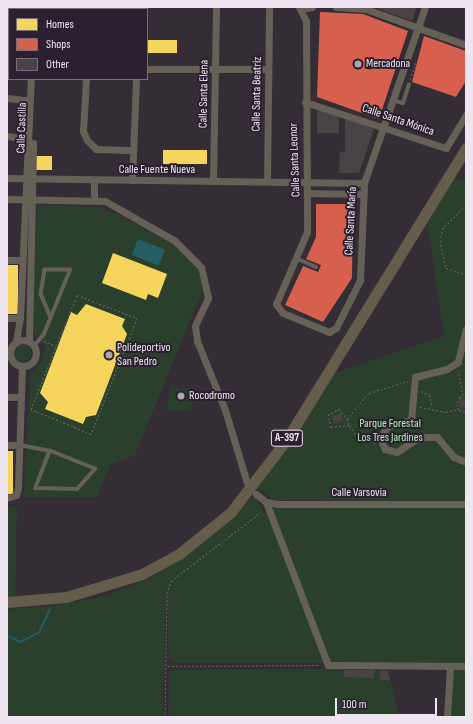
<!DOCTYPE html>
<html>
<head>
<meta charset="utf-8">
<style>
	body { margin:0 }
	#map { position:relative; width:473px; height:724px; overflow:hidden; background:#342d36; font-family:"Sofia Sans Condensed",sans-serif }
	div>[style] { position:absolute }
	[style*='--x'] { left:calc(var(--x)*1px); top:calc(var(--y)*1px); width:calc(var(--w)*1px); rotate:calc(var(--a)*1deg) }
	.green>* { inset:0; background:#2a402d }
	.round { border-radius:50% }
	.water>* { inset:0; background:#225e63; transform-origin:0 0 }
	.homes>* { inset:0; background:#f6d55c; transform-origin:0 0 }
	.shops>* { inset:0; background:#d6604d }
	.stream>* { height:2px; margin:-1px; padding:0 1px; transform-origin:1px; border-radius:1px; background:#225e63 }
	.building>* { inset:0; background:#4a4345 }
	.path>* { height:1px; margin-top:-0.5px; transform-origin:0; background:repeating-linear-gradient(90deg,#6a6560 0 2px,transparent 0 4px) }
	.lane>* { height:3.5px; margin:-1.75px; padding:0 1.75px; transform-origin:1.75px; border-radius:1.75px; background:#656157 }
	.street>* { height:7px; margin:-3.5px; padding:0 3.5px; transform-origin:3.5px; border-radius:3.5px; background:#656157 }
	.street>.ring { margin:-3.5px; padding:0; box-sizing:content-box; background:none; border:7px solid #656157; border-radius:50% }
	.primary>* { height:11px; margin:-5.5px; padding:0 5.5px; transform-origin:5.5px; border-radius:5.5px; background:#645d4b }
	.dots>* { width:11px; height:11px; translate:-50% -50%; box-sizing:border-box; border:2px solid #2c1f2f; border-radius:50% }
	span { translate:-50% -50%; white-space:nowrap; text-align:center; line-height:1.15; -webkit-text-stroke:4px #2c1f2f; paint-order:stroke }
	.shield-label span { padding:1px 3px; background:#2c1f2f; border:1px solid; border-radius:3px; -webkit-text-stroke-width:0 }
	.shield-label { font-size:11px; color:#eee5f1; font-weight:700 }
	.poi-label { font-size:12px; color:#eee5f1 }
	.left { translate:0 -50%; text-align:left }
	.street-label { font-size:12px; color:#eee5f1 }
	.park-label { font-size:12px; color:#abf3b3 }
	.frame { position:absolute; inset:0; border:8px solid #eee5f1; pointer-events:none }
	.legend { position:absolute; left:8px; top:8px; width:140px; height:72px; box-sizing:border-box; background:#2c1f2f; border:1px solid #7a6e7d; margin:0; padding:5px 7px; list-style:none; font-size:12px; color:#eee5f1 }
	.legend li { display:flex; align-items:center; gap:8px; height:20px }
	.legend b { width:20px; border:1px solid #7a6e7d }
	.scale { position:absolute; left:335px; top:698px; width:102px; height:18px; box-sizing:border-box; border:2px solid #eee5f1; border-top:0; padding-left:5px; font-size:12px; line-height:14px; white-space:nowrap; color:#eee5f1; -webkit-text-stroke:3px #2c1f2f; paint-order:stroke }
</style>
</head>
<body>
<div id="map">
	<div class="green">
		<i style="clip-path:polygon(451px 180px,466px 180px,466px 501px,274px 500px,257px 488px,331px 374px,444px 336px,427px 220px)"></i>
		<i style="clip-path:polygon(37px 205px,98px 207px,117px 214px,181px 249px,196px 263px,203px 289px,135px 455px,111px 464px,97px 497px,24px 497px,30px 374px,40px 363px,46px 347px,32px 331px)"></i>
		<i class="round" style="left:13px;top:344px;width:18px;height:18px"></i>
		<i style="clip-path:polygon(171px 385px,196px 393px,190px 410px,166px 411px)"></i>
		<i style="clip-path:polygon(254px 496px,264px 513px,272px 506px,466px 508px,466px 663px,175px 663px,169px 658px,166px 582px,163px 717px,7px 717px,7px 609px,51px 606px,106px 596px,148px 579px,227px 523px)"></i>
		<i style="clip-path:polygon(7px 507px,17px 507px,15px 596px,7px 596px)"></i>
		<i style="clip-path:polygon(333px 669px,388px 671px,399px 717px,168px 717px,170px 670px)"></i>
		<i style="clip-path:polygon(458px 669px,466px 669px,466px 717px,450px 717px,452px 672px)"></i>
	</div>
	<div class="water">
		<i style="left:138px;top:239px;width:29px;height:17px;rotate:22deg"></i>
	</div>
	<div class="homes">
		<i style="left:177px;top:40px;width:13px;height:30px;rotate:90deg"></i>
		<i style="left:207px;top:150px;width:14px;height:44px;rotate:90deg"></i>
		<i style="left:36px;top:156px;width:16px;height:14px"></i>
		<i style="clip-path:polygon(113px 253px,167px 274px,158px 298px,148px 294px,146px 300px,102px 283px)"></i>
		<i style="left:7px;top:265px;width:11px;height:49px"></i>
		<i style="clip-path:polygon(86px 304px,125px 319px,122px 326px,127px 334px,96px 415px,86px 417px,83px 424px,45px 409px,48px 402px,40px 393px,71px 312px,77px 315px)"></i>
		<i style="left:7px;top:451px;width:6px;height:43px"></i>
	</div>
	<div class="shops">
		<i style="clip-path:polygon(320px 12px,363px 14px,408px 31px,379px 119px,317px 97px)"></i>
		<i style="clip-path:polygon(424px 36px,466px 51px,466px 81px,456px 97px,412px 82px)"></i>
		<i style="clip-path:polygon(316px 204px,353px 204px,352px 278px,323px 322px,285px 305px,303px 266px,318px 272px,321px 265px,306px 259px,316px 237px)"></i>
	</div>
	<div class="stream">
		<i style="--x:7;--y:636;--w:15;--a:23"></i>
		<i style="--x:21;--y:642;--w:21;--a:-29"></i>
		<i style="--x:39;--y:632;--w:25;--a:-64"></i>
	</div>
	<div class="building">
		<i style="clip-path:polygon(374px 7px,417px 7px,412px 21px)"></i>
		<i style="clip-path:polygon(321px 109px,339px 116px,339px 133px,317px 133px,317px 112px)"></i>
		<i style="clip-path:polygon(345px 118px,374px 129px,359px 173px,339px 173px,340px 151px,345px 153px)"></i>
		<i style="clip-path:polygon(466px 399px,466px 407px,460px 408px,459px 400px)"></i>
		<i style="clip-path:polygon(341px 413px,343px 421px,334px 423px,332px 416px)"></i>
		<i style="clip-path:polygon(344px 670px,375px 670px,374px 678px,344px 677px)"></i>
		<i style="clip-path:polygon(380px 671px,388px 671px,390px 681px,380px 679px)"></i>
	</div>
	<div class="path">
		<i style="--x:89;--y:9;--w:2;--a:-90"></i>
		<i style="--x:410;--y:79;--w:16;--a:-68"></i>
		<i style="--x:416;--y:64;--w:3;--a:-162"></i>
		<i style="--x:466;--y:205;--w:33;--a:135"></i>
		<i style="--x:443;--y:228;--w:13;--a:103"></i>
		<i style="--x:440;--y:241;--w:28;--a:77"></i>
		<i style="--x:446;--y:268;--w:21;--a:17"></i>
		<i style="--x:77;--y:295;--w:64;--a:21"></i>
		<i style="--x:137;--y:318;--w:125;--a:111.6"></i>
		<i style="--x:91;--y:434;--w:65;--a:-157.4"></i>
		<i style="--x:31;--y:409;--w:123;--a:-68"></i>
		<i style="--x:44;--y:341;--w:13;--a:23"></i>
		<i style="--x:458;--y:370;--w:26;--a:79"></i>
		<i style="--x:421;--y:391;--w:10;--a:24"></i>
		<i style="--x:430;--y:395;--w:11;--a:80"></i>
		<i style="--x:466;--y:396;--w:6;--a:171"></i>
		<i style="--x:460;--y:397;--w:8;--a:120"></i>
		<i style="--x:456;--y:404;--w:7;--a:63"></i>
		<i style="--x:459;--y:410;--w:7;--a:16"></i>
		<i style="--x:420;--y:407;--w:26;--a:11"></i>
		<i style="--x:446;--y:412;--w:12;--a:-14"></i>
		<i style="--x:347;--y:419;--w:6;--a:72"></i>
		<i style="--x:375;--y:443;--w:18;--a:-161"></i>
		<i style="--x:358;--y:437;--w:15;--a:-127"></i>
		<i style="--x:349;--y:425;--w:18;--a:174"></i>
		<i style="--x:331;--y:427;--w:12;--a:-104"></i>
		<i style="--x:328;--y:415;--w:13;--a:-29"></i>
		<i style="--x:339;--y:409;--w:13;--a:51"></i>
		<i style="--x:347;--y:419;--w:34;--a:-50"></i>
		<i style="--x:369;--y:393;--w:41;--a:-17.1"></i>
		<i style="--x:168;--y:666;--w:152;--a:-0.4"></i>
		<i style="--x:165;--y:717;--w:124;--a:-89.1"></i>
		<i style="--x:167;--y:593;--w:13;--a:-72"></i>
		<i style="--x:171;--y:581;--w:113;--a:-37.5"></i>
	</div>
	<div class="lane">
		<i style="--x:393;--y:100;--w:10;--a:17"></i>
		<i style="--x:403;--y:103;--w:19;--a:-72"></i>
		<i style="--x:296;--y:258;--w:22;--a:24"></i>
		<i style="--x:34;--y:346;--w:16;--a:-50"></i>
		<i style="--x:44;--y:334;--w:69;--a:-67.9"></i>
		<i style="--x:70;--y:270;--w:25;--a:180"></i>
		<i style="--x:45;--y:270;--w:24;--a:99"></i>
		<i style="--x:41;--y:294;--w:25;--a:67"></i>
		<i style="--x:20;--y:445;--w:31;--a:11"></i>
		<i style="--x:50;--y:451;--w:40;--a:111"></i>
		<i style="--x:36;--y:488;--w:41;--a:1.4"></i>
		<i style="--x:77;--y:489;--w:27;--a:-48"></i>
		<i style="--x:95;--y:469;--w:48;--a:-158.2"></i>
	</div>
	<div class="street">
		<i style="--x:299;--y:7;--w:16;--a:63"></i>
		<i style="--x:306;--y:21;--w:211;--a:89.7"></i>
		<i style="--x:307;--y:232;--w:78;--a:113.3"></i>
		<i style="--x:276;--y:304;--w:11;--a:52"></i>
		<i style="--x:283;--y:313;--w:50;--a:22.4"></i>
		<i style="--x:329;--y:332;--w:8;--a:-30"></i>
		<i style="--x:336;--y:328;--w:54;--a:-63.4"></i>
		<i style="--x:360;--y:280;--w:97;--a:-87.6"></i>
		<i style="--x:364;--y:183;--w:186;--a:-70.9"></i>
		<i style="--x:336;--y:7;--w:30;--a:4"></i>
		<i style="--x:366;--y:9;--w:106;--a:19.8"></i>
		<i style="--x:33;--y:9;--w:2;--a:-63"></i>
		<i style="--x:139;--y:9;--w:2;--a:-90"></i>
		<i style="--x:302;--y:9;--w:10;--a:-11"></i>
		<i style="--x:7;--y:22;--w:2;--a:0"></i>
		<i style="--x:7;--y:60;--w:2;--a:27"></i>
		<i style="--x:147;--y:69;--w:121;--a:0"></i>
		<i style="--x:86;--y:79;--w:52;--a:93.3"></i>
		<i style="--x:83;--y:131;--w:10;--a:66"></i>
		<i style="--x:87;--y:140;--w:13;--a:45"></i>
		<i style="--x:96;--y:149;--w:37;--a:2"></i>
		<i style="--x:7;--y:98;--w:23;--a:7"></i>
		<i style="--x:305;--y:102;--w:148;--a:18.1"></i>
		<i style="--x:446;--y:148;--w:39;--a:-59"></i>
		<i style="--x:7;--y:136;--w:21;--a:8"></i>
		<i style="--x:7;--y:178;--w:357;--a:0.8"></i>
		<i style="--x:132;--y:180;--w:101;--a:-87.7"></i>
		<i style="--x:94;--y:181;--w:18;--a:90"></i>
		<i style="--x:213;--y:181;--w:174;--a:-89"></i>
		<i style="--x:267;--y:181;--w:174;--a:-89.3"></i>
		<i style="--x:307;--y:193;--w:55;--a:1"></i>
		<i style="--x:7;--y:199;--w:98;--a:1.2"></i>
		<i style="--x:105;--y:201;--w:81;--a:29.7"></i>
		<i style="--x:175;--y:241;--w:37;--a:45"></i>
		<i style="--x:201;--y:267;--w:32;--a:77"></i>
		<i style="--x:208;--y:298;--w:31;--a:115"></i>
		<i style="--x:195;--y:326;--w:15;--a:82"></i>
		<i style="--x:197;--y:341;--w:74;--a:67.9"></i>
		<i style="--x:225;--y:410;--w:76;--a:73.2"></i>
		<i style="--x:7;--y:260;--w:15;--a:0"></i>
		<i style="--x:7;--y:318;--w:13;--a:0"></i>
		<i style="--x:466;--y:329;--w:34;--a:104"></i>
		<i style="--x:458;--y:362;--w:13;--a:148"></i>
		<i style="--x:447;--y:369;--w:33;--a:166"></i>
		<i style="--x:415;--y:377;--w:43;--a:95.3"></i>
		<i style="--x:411;--y:420;--w:24;--a:165"></i>
		<i style="--x:388;--y:426;--w:14;--a:124"></i>
		<i style="--x:380;--y:438;--w:12;--a:66"></i>
		<i style="--x:385;--y:449;--w:12;--a:14"></i>
		<i style="--x:397;--y:452;--w:27;--a:-34"></i>
		<i style="--x:419;--y:437;--w:18;--a:0"></i>
		<i style="--x:437;--y:437;--w:26;--a:50"></i>
		<i style="--x:454;--y:457;--w:13;--a:23"></i>
		<i class="ring" style="left:10px;top:340px;width:19px;height:19px"></i>
		<i style="--x:29;--y:341;--w:198;--a:-88.8"></i>
		<i style="--x:16;--y:342;--w:24;--a:-81"></i>
		<i style="--x:20;--y:318;--w:239;--a:-87.4"></i>
		<i style="--x:7;--y:397;--w:13;--a:0"></i>
		<i style="--x:7;--y:445;--w:11;--a:0"></i>
		<i style="--x:256;--y:494;--w:13;--a:39"></i>
		<i style="--x:266;--y:502;--w:12;--a:9"></i>
		<i style="--x:278;--y:504;--w:188;--a:0"></i>
		<i style="--x:7;--y:498;--w:9;--a:-18"></i>
		<i style="--x:16;--y:495;--w:7;--a:-74"></i>
		<i style="--x:18;--y:488;--w:121;--a:-88.1"></i>
		<i style="--x:266;--y:502;--w:174;--a:69.2"></i>
		<i style="--x:328;--y:665;--w:138;--a:0.4"></i>
		<i style="--x:447;--y:717;--w:49;--a:-86.5"></i>
	</div>
	<div class="primary">
		<i style="--x:7;--y:602;--w:59;--a:-4.8"></i>
		<i style="--x:66;--y:597;--w:79;--a:-16.8"></i>
		<i style="--x:142;--y:574;--w:42;--a:-28.4"></i>
		<i style="--x:179;--y:554;--w:67;--a:-38.9"></i>
		<i style="--x:231;--y:512;--w:92;--a:-52.5"></i>
		<i style="--x:287;--y:439;--w:342;--a:-58.4"></i>
	</div>
	<div class="dots">
		<i style="left:358px;top:64px;background:#ada5b0"></i>
		<i style="left:109px;top:355px;background:#ada5b0"></i>
		<i style="left:181px;top:396px;background:#ada5b0"></i>
	</div>
	<div class="shield-label">
		<span style="left:287px;top:438px">A-397</span>
	</div>
	<div class="poi-label">
		<span class="left" style="left:366px;top:64px">Mercadona</span>
		<span class="left" style="left:117px;top:355px">Polideportivo<br>San Pedro</span>
		<span class="left" style="left:189px;top:396px">Rocodromo</span>
	</div>
	<div class="street-label">
		<span style="left:204px;top:94px;rotate:-89deg">Calle Santa Elena</span>
		<span style="left:257px;top:94px;rotate:-89deg">Calle Santa Beatriz</span>
		<span style="left:398px;top:120px;rotate:19deg">Calle Santa Mónica</span>
		<span style="left:22px;top:128px;rotate:-88deg">Calle Castilla</span>
		<span style="left:295px;top:160px;rotate:-92deg">Calle Santa Leonor</span>
		<span style="left:157px;top:170px">Calle Fuente Nueva</span>
		<span style="left:351px;top:221px;rotate:-87deg">Calle Santa María</span>
		<span style="left:359px;top:493px">Calle Varsovia</span>
	</div>
	<div class="park-label">
		<span style="left:390px;top:431px">Parque Forestal<br>Los Tres Jardines</span>
	</div>
	<div class="frame"></div>
	<ul class="legend">
	<li><b style="height:11px;background:#f6d55c"></b>Homes</li>
	<li><b style="height:11px;background:#d6604d"></b>Shops</li>
	<li><b style="height:11px;background:#4a4345"></b>Other</li>
	</ul>
	<div class="scale">100 m</div>
</div>
</body>
</html>
